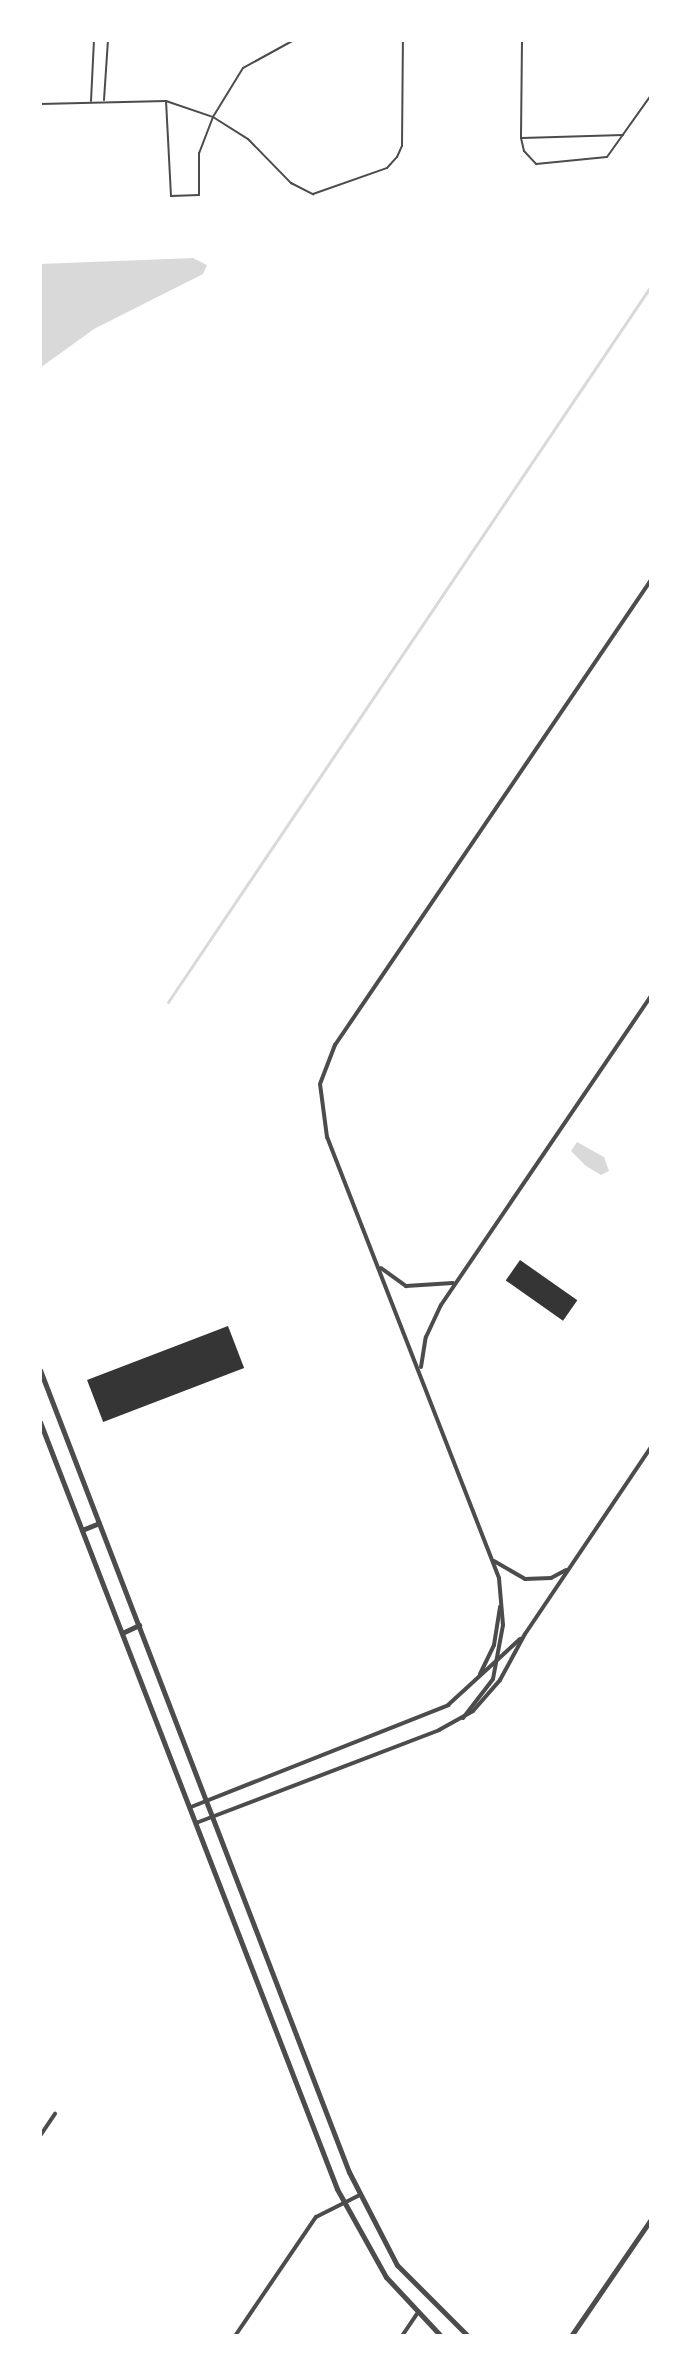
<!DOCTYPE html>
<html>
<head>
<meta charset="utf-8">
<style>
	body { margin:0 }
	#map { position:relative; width:691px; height:2376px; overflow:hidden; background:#fff; font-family:"Crimson Pro",serif }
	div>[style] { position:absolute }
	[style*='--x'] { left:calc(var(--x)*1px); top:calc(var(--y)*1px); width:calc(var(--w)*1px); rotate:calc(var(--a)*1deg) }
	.water>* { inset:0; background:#d9d9d9 }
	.stream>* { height:3px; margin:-1.5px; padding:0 1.5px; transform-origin:1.5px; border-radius:1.5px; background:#d9d9d9 }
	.building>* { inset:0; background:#353535; transform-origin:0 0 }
	.service>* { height:2px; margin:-1px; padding:0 1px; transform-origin:1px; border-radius:1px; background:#4c4c4c }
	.minor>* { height:4px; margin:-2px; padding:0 2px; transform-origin:2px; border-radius:2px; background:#4c4c4c }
	.tertiary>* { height:5px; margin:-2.5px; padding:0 2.5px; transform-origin:2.5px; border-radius:2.5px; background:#4c4c4c }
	span { translate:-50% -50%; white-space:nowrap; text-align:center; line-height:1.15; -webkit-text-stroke:8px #fff; paint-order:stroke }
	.frame { position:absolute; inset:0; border:42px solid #fff; pointer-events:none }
</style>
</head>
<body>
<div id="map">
	<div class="water">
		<i style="clip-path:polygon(193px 258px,207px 265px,203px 274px,94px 329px,40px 368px,40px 264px)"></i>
		<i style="clip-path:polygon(577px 1142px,604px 1157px,609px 1171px,601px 1175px,586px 1166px,571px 1151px)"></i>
	</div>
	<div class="stream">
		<i style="--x:168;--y:1002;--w:864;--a:-56"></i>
	</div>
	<div class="building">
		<i style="left:520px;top:1260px;width:70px;height:25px;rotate:35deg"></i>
		<i style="left:228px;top:1326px;width:45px;height:151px;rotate:69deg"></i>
	</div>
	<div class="service">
		<i style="--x:294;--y:40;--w:58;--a:151.2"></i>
		<i style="--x:243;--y:68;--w:57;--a:121.5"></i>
		<i style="--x:213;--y:117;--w:41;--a:32.2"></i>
		<i style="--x:248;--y:139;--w:62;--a:45.7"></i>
		<i style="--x:291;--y:183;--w:25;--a:27"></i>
		<i style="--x:313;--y:194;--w:78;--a:-19.4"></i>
		<i style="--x:387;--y:168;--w:15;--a:-48"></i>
		<i style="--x:397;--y:157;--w:12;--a:-66"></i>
		<i style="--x:402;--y:146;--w:106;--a:-89.5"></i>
		<i style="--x:522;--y:40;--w:98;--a:90.6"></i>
		<i style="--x:521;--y:138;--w:13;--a:77"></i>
		<i style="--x:524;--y:151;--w:18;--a:47"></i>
		<i style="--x:536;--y:164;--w:71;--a:-5.6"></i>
		<i style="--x:607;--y:157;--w:76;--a:-54.6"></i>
		<i style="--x:104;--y:100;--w:60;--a:-86.2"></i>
		<i style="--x:91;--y:101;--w:61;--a:-87.2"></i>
		<i style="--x:40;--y:104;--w:126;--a:-1.4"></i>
		<i style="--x:166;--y:101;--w:50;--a:18.8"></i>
		<i style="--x:213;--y:117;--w:39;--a:111"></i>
		<i style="--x:199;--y:153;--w:42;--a:90"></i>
		<i style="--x:199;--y:195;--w:28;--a:178"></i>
		<i style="--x:171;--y:196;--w:95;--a:-93"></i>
		<i style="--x:522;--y:138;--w:101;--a:-1.7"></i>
	</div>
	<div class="minor">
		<i style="--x:381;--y:1268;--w:31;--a:36"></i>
		<i style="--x:406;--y:1286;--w:47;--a:-3.7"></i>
		<i style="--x:421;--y:1367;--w:30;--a:-81"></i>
		<i style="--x:426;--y:1337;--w:35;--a:-65"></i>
		<i style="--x:441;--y:1305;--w:374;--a:-55.8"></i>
		<i style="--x:494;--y:1561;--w:36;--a:30"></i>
		<i style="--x:525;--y:1579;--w:26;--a:-2"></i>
		<i style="--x:551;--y:1578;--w:17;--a:-28"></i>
		<i style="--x:480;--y:1674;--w:32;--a:-64"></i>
		<i style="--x:494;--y:1645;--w:39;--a:-81"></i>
		<i style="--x:463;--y:1718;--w:49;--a:-52.4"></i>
		<i style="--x:493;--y:1679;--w:55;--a:-79.5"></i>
		<i style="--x:503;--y:1625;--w:47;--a:-94.9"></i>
		<i style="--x:499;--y:1578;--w:473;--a:-111.3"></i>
		<i style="--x:327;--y:1137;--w:53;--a:-97.5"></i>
		<i style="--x:320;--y:1084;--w:42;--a:-69"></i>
		<i style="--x:335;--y:1045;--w:562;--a:-55.8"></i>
		<i style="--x:191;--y:1807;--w:277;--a:-21.6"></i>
		<i style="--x:448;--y:1705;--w:98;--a:-42.5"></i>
		<i style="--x:196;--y:1823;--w:260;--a:-20.9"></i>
		<i style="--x:439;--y:1730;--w:39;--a:-29"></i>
		<i style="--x:473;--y:1711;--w:41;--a:-48.9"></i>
		<i style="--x:500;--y:1680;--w:52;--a:-61.5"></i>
		<i style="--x:525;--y:1634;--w:225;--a:-56"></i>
		<i style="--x:40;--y:2136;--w:27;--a:-56"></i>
		<i style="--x:235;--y:2336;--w:144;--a:-55.8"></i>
		<i style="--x:316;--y:2217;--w:49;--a:-26.6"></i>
		<i style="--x:402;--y:2336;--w:27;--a:-56"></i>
	</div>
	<div class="tertiary">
		<i style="--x:40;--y:1370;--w:859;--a:68.93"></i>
		<i style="--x:349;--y:2172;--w:105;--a:62.7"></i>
		<i style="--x:397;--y:2265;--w:100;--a:45"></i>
		<i style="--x:40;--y:1422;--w:822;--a:68.83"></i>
		<i style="--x:337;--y:2189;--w:101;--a:60.9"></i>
		<i style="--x:386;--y:2277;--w:81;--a:47"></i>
		<i style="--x:82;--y:1530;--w:18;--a:-22"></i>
		<i style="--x:122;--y:1633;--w:19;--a:-25"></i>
		<i style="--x:571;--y:2336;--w:142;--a:-55.6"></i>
	</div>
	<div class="frame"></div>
</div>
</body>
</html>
